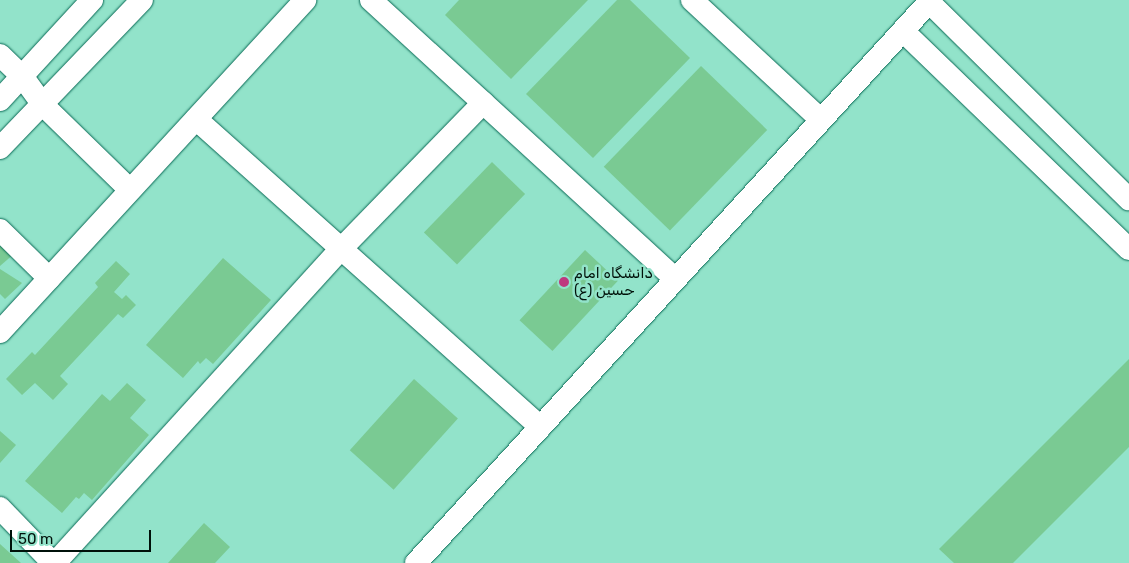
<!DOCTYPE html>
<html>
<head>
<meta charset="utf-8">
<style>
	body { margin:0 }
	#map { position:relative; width:1129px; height:563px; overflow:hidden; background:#92e3ca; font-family:Rubik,"Noto Naskh Arabic",sans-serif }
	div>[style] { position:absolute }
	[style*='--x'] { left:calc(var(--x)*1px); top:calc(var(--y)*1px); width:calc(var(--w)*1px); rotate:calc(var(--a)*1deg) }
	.building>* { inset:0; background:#7aca93; transform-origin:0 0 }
	.roads { filter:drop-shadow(0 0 1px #096955) drop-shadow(0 0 1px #096955) }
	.minor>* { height:22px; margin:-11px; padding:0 11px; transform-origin:11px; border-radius:11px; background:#fff }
	.dots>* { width:14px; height:14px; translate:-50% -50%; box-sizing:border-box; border:2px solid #92e3ca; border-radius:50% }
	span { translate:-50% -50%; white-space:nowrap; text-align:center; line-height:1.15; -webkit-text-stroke:5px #92e3ca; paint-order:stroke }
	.poi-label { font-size:15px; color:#00110a }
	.left { translate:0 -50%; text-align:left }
	.scale { position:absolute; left:10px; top:530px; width:141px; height:22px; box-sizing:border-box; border:2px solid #00110a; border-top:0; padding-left:6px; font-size:15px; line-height:18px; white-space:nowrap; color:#00110a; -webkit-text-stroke:4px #92e3ca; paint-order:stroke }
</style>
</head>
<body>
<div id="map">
	<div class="building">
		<i style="clip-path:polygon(459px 0,588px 0,511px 79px,445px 15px)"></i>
		<i style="clip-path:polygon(617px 0,630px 0,690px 58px,593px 158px,526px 94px)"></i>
		<i style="left:701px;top:66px;width:92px;height:140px;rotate:44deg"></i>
		<i style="left:492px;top:162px;width:46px;height:98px;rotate:44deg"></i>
		<i style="clip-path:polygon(0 240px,15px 253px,0 266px)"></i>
		<i style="left:585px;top:250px;width:45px;height:96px;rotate:43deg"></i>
		<i style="clip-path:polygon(223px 258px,271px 300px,213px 364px,206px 358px,200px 364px,198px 361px,183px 378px,146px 345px)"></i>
		<i style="clip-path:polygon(116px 261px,130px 274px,114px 292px,122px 299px,126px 295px,136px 305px,123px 318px,118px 314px,60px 376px,68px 384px,53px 400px,35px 383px,22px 395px,6px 379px,32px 352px,35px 355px,98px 287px,95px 283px)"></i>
		<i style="clip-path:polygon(0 269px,22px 283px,5px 299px,0 294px)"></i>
		<i style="clip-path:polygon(1129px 359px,1129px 447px,1013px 563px,954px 563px,939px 549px)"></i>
		<i style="left:414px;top:379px;width:59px;height:96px;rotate:42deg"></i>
		<i style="clip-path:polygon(127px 383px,146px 400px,130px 418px,149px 435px,92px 500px,84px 493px,79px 499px,76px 497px,62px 513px,25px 481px,102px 394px,110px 401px)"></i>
		<i style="clip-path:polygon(0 431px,16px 445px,0 463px)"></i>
		<i style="clip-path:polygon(204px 523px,230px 547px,215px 563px,168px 563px)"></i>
		<i style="clip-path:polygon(0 544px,21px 563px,0 563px)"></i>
	</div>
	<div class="roads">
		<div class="minor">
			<i style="--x:371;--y:0;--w:413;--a:42.5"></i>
			<i style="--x:692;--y:0;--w:176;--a:42.9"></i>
			<i style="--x:929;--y:2;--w:281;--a:44.6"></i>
			<i style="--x:903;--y:31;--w:314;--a:44"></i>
			<i style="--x:0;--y:55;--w:30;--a:44"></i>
			<i style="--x:22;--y:76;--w:34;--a:54"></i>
			<i style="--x:42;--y:104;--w:123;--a:44.3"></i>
			<i style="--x:0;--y:100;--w:136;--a:-47.4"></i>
			<i style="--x:196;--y:119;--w:462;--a:41.8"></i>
			<i style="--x:0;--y:148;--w:205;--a:-46.2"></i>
			<i style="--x:0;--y:230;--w:69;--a:44.4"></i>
			<i style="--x:0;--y:332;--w:451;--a:-47.4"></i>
			<i style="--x:0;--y:508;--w:76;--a:46.1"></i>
			<i style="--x:55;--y:563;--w:425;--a:-47.7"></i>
			<i style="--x:341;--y:249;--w:204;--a:-45.8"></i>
			<i style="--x:416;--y:563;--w:763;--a:-47.55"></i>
		</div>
	</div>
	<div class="dots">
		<i style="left:564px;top:282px;background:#be397e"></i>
	</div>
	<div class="poi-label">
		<span class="left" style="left:574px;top:282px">دانشگاه امام<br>حسین (ع)</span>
	</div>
	<div class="scale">50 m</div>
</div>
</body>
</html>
